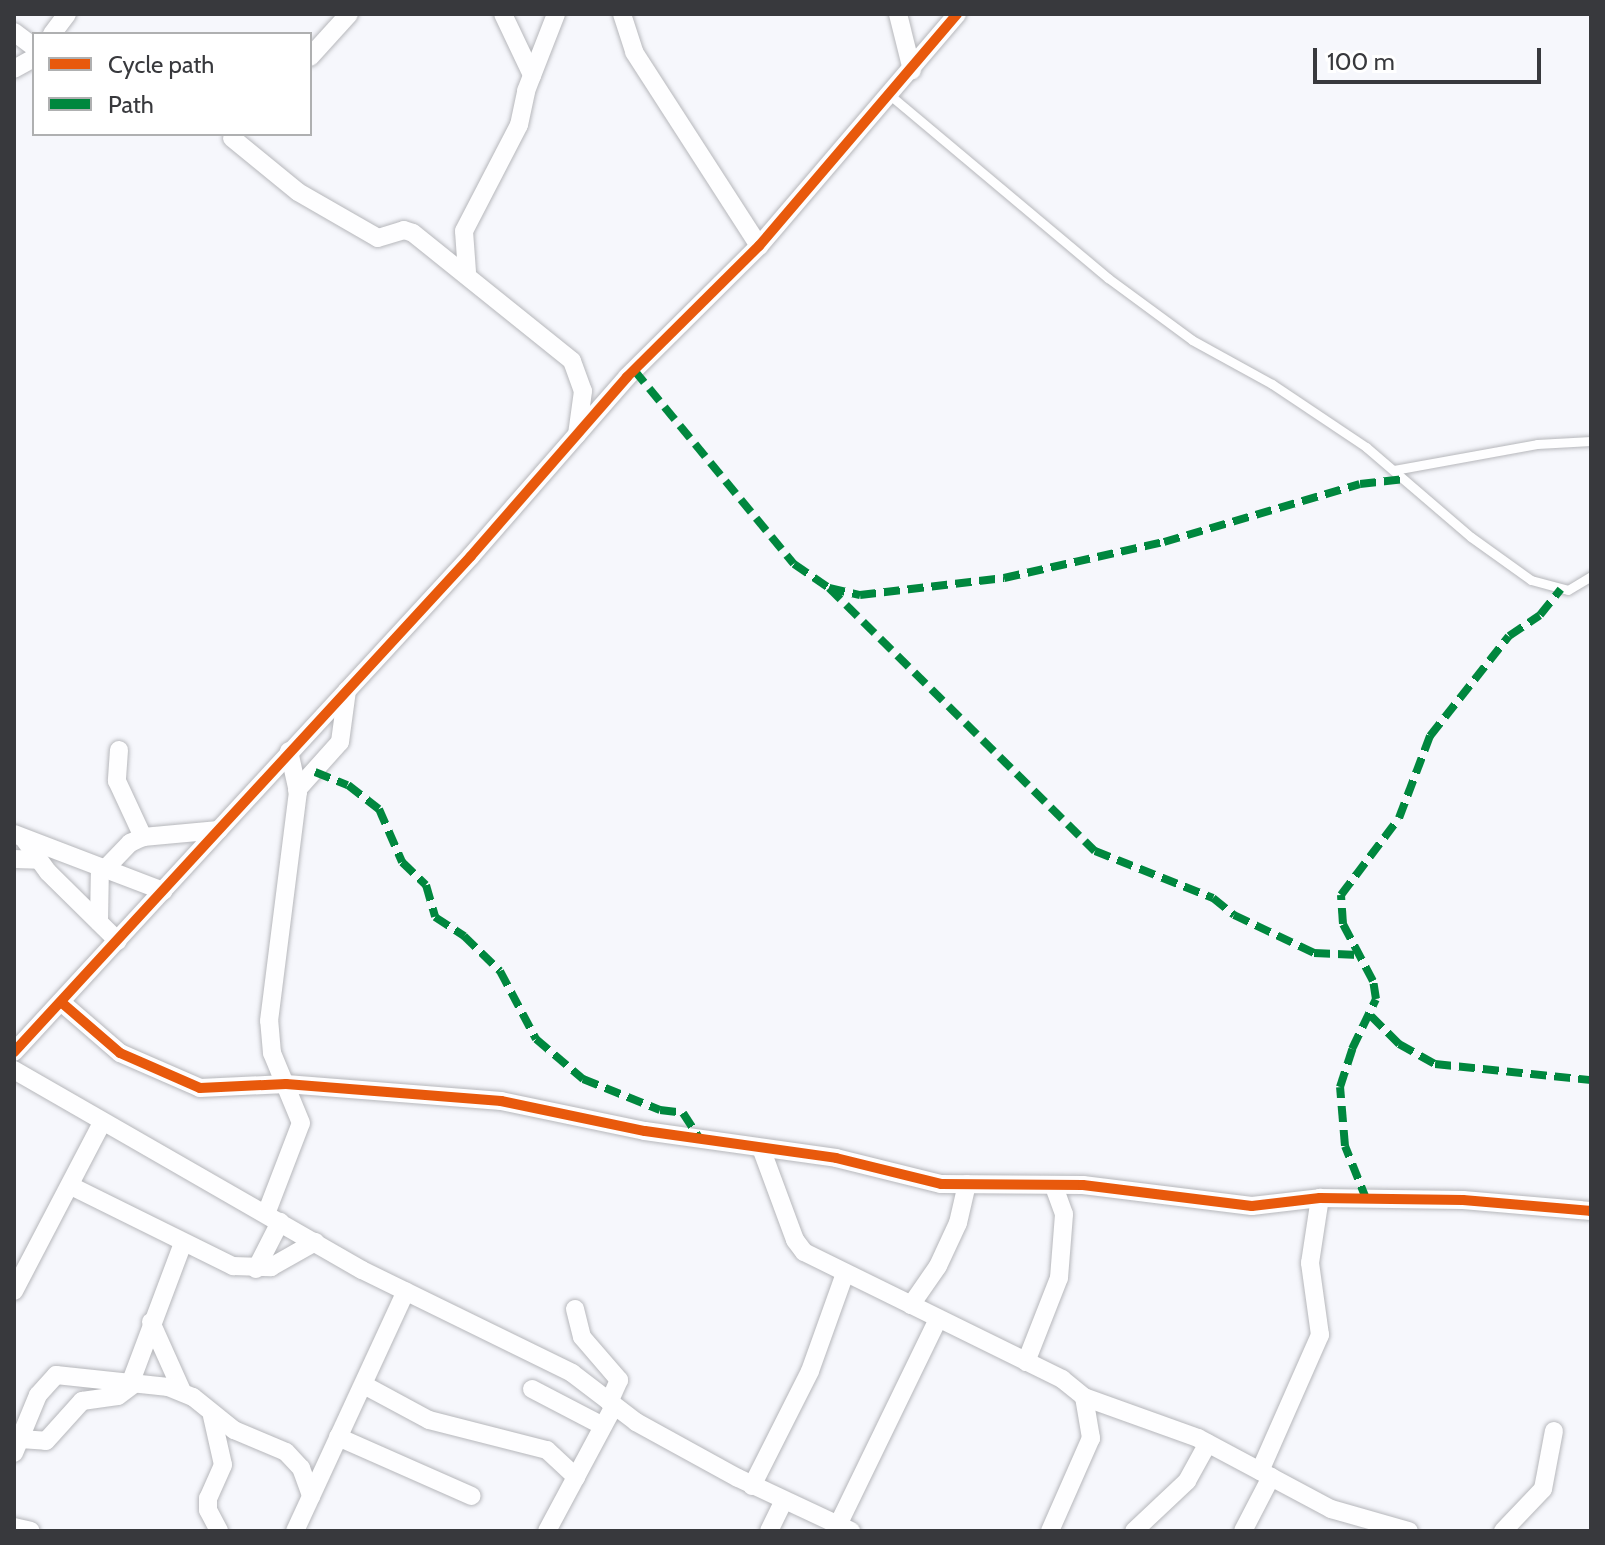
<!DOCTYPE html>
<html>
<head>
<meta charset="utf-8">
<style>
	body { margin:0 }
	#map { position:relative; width:1605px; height:1545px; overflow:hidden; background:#f6f7fc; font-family:Cabin,sans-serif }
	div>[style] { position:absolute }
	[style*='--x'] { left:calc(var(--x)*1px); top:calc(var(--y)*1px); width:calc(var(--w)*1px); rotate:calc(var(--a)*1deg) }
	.roads { filter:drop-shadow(0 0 2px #b6b7bb) drop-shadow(0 0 2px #b6b7bb) }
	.lane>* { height:9px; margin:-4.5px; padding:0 4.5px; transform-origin:4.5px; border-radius:4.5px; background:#fefeff }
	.street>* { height:18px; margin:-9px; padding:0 9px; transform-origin:9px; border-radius:9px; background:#fefeff }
	.quiet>* { height:8px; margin-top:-4px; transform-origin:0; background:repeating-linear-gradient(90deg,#00873e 0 16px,transparent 0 24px) }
	.cycleway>* { height:10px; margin:-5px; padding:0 5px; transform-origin:5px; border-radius:5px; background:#e8590c }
	span { translate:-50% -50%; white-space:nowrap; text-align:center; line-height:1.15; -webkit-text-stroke:8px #fff; paint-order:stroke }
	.frame { position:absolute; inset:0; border:16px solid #38393d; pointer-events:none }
	.legend { position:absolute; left:32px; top:32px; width:280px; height:104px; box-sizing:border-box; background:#fff; border:2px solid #afb0b1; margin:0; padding:10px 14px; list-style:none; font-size:24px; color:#38393d }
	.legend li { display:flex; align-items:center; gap:16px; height:40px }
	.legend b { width:40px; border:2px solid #afb0b1 }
	.scale { position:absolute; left:1313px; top:48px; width:228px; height:36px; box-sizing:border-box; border:4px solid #38393d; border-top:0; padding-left:10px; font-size:24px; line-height:28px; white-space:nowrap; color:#38393d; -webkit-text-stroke:6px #fff; paint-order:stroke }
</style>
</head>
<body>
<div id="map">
	<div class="roads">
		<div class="lane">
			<i style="--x:891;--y:96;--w:283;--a:40"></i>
			<i style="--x:1108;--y:278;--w:104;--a:36.4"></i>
			<i style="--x:1192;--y:340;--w:91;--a:28.8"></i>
			<i style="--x:1272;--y:384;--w:113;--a:33.8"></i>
			<i style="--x:1366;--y:447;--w:138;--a:40.6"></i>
			<i style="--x:1471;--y:537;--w:74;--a:35.6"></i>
			<i style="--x:1531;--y:580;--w:38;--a:15"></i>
			<i style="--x:1568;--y:590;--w:27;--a:-31"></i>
			<i style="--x:1394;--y:470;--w:145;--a:-10.3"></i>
			<i style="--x:1537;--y:444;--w:54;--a:-3.2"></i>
		</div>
		<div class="street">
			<i style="--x:503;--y:14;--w:68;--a:64.6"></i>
			<i style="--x:622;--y:14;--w:40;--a:72"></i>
			<i style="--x:634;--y:52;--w:231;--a:57.2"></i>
			<i style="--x:898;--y:14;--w:58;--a:76"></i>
			<i style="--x:14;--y:32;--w:25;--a:37"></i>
			<i style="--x:52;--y:34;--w:25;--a:-53"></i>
			<i style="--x:310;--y:57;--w:58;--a:-47.8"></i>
			<i style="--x:14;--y:69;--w:23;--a:-29"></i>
			<i style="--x:232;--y:138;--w:85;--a:39.3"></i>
			<i style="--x:298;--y:192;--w:92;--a:29.9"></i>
			<i style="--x:378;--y:238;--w:27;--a:-17"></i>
			<i style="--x:404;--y:230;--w:9;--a:18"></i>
			<i style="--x:413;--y:233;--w:204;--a:38.8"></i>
			<i style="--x:572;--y:361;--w:32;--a:70"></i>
			<i style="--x:583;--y:391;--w:44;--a:97.8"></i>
			<i style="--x:467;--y:272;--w:41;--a:-94.2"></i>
			<i style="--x:464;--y:231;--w:119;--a:-62.6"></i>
			<i style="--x:519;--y:125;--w:35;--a:-78"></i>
			<i style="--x:526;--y:91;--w:83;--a:-68.7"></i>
			<i style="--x:119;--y:750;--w:31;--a:94"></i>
			<i style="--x:117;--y:781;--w:62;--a:65.1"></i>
			<i style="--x:297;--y:790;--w:64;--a:-48.1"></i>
			<i style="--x:340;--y:742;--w:52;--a:-82.3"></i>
			<i style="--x:14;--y:834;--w:160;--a:20.9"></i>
			<i style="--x:24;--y:839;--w:41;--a:54"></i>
			<i style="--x:48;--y:872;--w:98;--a:44.6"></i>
			<i style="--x:14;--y:859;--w:25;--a:2"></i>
			<i style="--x:105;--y:869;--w:36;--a:-46"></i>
			<i style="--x:130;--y:843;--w:14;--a:-25"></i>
			<i style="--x:143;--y:837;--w:76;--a:-5.3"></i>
			<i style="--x:99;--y:922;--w:55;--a:-89"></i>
			<i style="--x:61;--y:1002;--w:78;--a:40.8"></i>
			<i style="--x:120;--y:1053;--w:87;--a:23.6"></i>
			<i style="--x:200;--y:1088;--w:86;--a:-2.7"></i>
			<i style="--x:286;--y:1084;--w:216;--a:4.5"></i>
			<i style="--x:501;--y:1101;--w:147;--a:11.8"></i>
			<i style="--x:645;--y:1131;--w:193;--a:8"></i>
			<i style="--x:836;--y:1158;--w:108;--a:13.9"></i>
			<i style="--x:941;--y:1184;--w:142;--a:0.4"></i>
			<i style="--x:1083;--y:1185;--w:170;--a:7.1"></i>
			<i style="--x:1252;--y:1206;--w:68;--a:-6.7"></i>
			<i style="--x:1320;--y:1198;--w:143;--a:0.8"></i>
			<i style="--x:1463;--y:1200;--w:128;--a:4.9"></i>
			<i style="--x:14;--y:1052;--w:674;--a:-47.34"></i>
			<i style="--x:471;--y:556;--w:237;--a:-48.9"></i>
			<i style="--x:627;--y:377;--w:186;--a:-44.8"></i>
			<i style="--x:759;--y:246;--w:305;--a:-49.5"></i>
			<i style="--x:14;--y:1070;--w:401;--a:29.9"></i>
			<i style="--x:362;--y:1270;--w:234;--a:26.1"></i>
			<i style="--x:572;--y:1373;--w:81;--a:37.4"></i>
			<i style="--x:636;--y:1422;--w:116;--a:28.8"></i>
			<i style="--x:738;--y:1478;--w:125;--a:25.1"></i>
			<i style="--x:761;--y:1148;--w:98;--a:69.7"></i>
			<i style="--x:795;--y:1240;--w:15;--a:53"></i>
			<i style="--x:804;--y:1252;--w:288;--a:26.2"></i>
			<i style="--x:1062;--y:1379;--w:28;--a:39"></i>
			<i style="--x:1084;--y:1397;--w:42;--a:80.3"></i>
			<i style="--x:1091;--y:1438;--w:102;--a:113.8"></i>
			<i style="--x:71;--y:1186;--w:181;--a:26.3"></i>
			<i style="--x:233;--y:1266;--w:38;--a:2"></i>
			<i style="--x:271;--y:1267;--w:51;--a:-29.6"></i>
			<i style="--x:266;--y:1214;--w:97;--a:-69"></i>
			<i style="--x:301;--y:1123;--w:76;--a:-112.5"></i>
			<i style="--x:272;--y:1053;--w:32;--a:-95"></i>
			<i style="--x:269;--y:1021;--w:231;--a:-82.8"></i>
			<i style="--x:298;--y:792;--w:42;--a:-102.4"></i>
			<i style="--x:256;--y:1269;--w:53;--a:-62.9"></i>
			<i style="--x:14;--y:1291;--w:190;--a:-62.4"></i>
			<i style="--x:911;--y:1305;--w:47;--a:-55.3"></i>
			<i style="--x:938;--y:1266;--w:47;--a:-65.1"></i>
			<i style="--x:958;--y:1223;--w:40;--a:-77"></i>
			<i style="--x:575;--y:1309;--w:29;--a:76"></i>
			<i style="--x:582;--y:1337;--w:57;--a:49.3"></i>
			<i style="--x:619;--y:1380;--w:24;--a:114"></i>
			<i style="--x:151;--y:1322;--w:76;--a:65.8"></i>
			<i style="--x:1026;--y:1362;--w:90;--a:-68.6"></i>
			<i style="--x:1059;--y:1278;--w:64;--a:-85.5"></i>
			<i style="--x:1064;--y:1214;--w:30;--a:-110"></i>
			<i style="--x:130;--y:1384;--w:151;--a:-69.4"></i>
			<i style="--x:364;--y:1385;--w:74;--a:28.3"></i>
			<i style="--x:429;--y:1420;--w:122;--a:14.3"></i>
			<i style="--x:547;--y:1450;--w:40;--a:43"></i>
			<i style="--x:532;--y:1389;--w:80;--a:27.5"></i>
			<i style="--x:1084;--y:1397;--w:121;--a:19.8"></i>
			<i style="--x:1198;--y:1438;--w:151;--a:28.1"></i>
			<i style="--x:1331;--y:1509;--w:81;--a:15.8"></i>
			<i style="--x:212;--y:1416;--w:50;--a:77.3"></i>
			<i style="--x:223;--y:1465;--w:36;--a:114"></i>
			<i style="--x:208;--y:1498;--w:12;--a:90"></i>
			<i style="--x:208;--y:1510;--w:24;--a:62"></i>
			<i style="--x:338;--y:1437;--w:146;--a:23.8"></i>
			<i style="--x:20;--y:1439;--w:26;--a:4"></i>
			<i style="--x:46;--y:1441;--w:54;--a:-48"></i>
			<i style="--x:82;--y:1401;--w:36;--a:-8"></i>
			<i style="--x:118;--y:1396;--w:20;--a:-37"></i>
			<i style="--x:14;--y:1453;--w:63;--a:-67.5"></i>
			<i style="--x:38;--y:1395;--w:27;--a:-48"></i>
			<i style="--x:56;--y:1375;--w:113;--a:6.1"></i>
			<i style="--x:168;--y:1387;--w:27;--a:22"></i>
			<i style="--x:193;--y:1397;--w:53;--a:38.8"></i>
			<i style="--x:234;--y:1430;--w:56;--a:22.9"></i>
			<i style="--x:286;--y:1452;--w:22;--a:47"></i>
			<i style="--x:301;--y:1468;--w:30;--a:70"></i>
			<i style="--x:1260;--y:1471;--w:149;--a:-66.2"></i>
			<i style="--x:1320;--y:1335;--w:73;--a:-97.9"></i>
			<i style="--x:1310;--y:1263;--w:66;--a:-81.3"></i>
			<i style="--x:752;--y:1486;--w:129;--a:-63.2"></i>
			<i style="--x:810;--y:1371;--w:101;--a:-70.3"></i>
			<i style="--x:838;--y:1525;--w:229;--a:-64.1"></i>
			<i style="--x:14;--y:1527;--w:17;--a:13"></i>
			<i style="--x:295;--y:1531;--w:264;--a:-65.2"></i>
			<i style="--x:547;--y:1531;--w:142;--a:-61.8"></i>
			<i style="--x:769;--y:1531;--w:32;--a:-64"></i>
			<i style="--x:1134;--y:1531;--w:73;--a:-43.3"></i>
			<i style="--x:1187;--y:1481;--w:43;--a:-61.1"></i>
			<i style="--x:1243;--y:1531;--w:61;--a:-62.6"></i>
			<i style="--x:1503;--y:1531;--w:58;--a:-46.4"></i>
			<i style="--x:1543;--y:1489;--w:59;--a:-79.3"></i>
		</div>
	</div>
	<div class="quiet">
		<i style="--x:634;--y:370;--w:251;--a:50.5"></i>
		<i style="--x:794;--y:564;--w:42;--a:34.4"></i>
		<i style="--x:829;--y:588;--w:32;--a:13"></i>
		<i style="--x:860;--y:595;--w:145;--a:-6.7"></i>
		<i style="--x:1004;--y:578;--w:164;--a:-12.7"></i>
		<i style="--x:1164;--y:542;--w:204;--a:-16.5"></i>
		<i style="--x:1360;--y:484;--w:45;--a:-6.3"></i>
		<i style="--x:829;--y:588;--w:374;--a:44.7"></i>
		<i style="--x:1095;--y:851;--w:127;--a:21.7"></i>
		<i style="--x:1213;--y:898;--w:27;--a:39"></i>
		<i style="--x:1234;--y:915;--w:89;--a:25.4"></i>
		<i style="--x:1314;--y:953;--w:44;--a:2.6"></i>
		<i style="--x:315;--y:772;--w:35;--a:22"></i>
		<i style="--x:348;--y:785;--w:39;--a:38"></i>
		<i style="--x:379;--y:809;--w:58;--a:66.5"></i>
		<i style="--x:402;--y:862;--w:33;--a:44"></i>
		<i style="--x:426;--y:885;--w:33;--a:74"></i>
		<i style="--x:435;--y:917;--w:35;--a:33"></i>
		<i style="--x:464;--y:936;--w:50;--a:44.2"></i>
		<i style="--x:500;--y:971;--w:77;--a:62.1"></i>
		<i style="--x:536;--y:1039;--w:62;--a:40.4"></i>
		<i style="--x:583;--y:1079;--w:83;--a:21.9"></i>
		<i style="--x:660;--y:1110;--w:23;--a:7"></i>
		<i style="--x:683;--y:1113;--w:31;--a:57"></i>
		<i style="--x:1371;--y:1016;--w:40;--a:45"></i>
		<i style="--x:1399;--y:1044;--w:41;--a:29.1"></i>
		<i style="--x:1435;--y:1064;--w:157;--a:5.9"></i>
		<i style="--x:1367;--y:1201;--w:59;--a:-111.8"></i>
		<i style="--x:1345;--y:1146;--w:59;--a:-94.8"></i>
		<i style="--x:1340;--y:1087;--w:40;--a:-72"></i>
		<i style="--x:1352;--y:1049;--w:55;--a:-64.4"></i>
		<i style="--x:1376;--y:999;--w:18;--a:-99"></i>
		<i style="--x:1373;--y:981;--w:64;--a:-117.8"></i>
		<i style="--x:1343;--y:924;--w:29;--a:-94"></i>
		<i style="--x:1341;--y:895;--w:96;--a:-53"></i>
		<i style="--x:1399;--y:818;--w:88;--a:-69.3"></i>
		<i style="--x:1430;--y:736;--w:127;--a:-51.7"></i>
		<i style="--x:1509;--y:636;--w:37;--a:-34"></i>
		<i style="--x:1540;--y:615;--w:33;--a:-51"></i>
	</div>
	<div class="cycleway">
		<i style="--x:61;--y:1002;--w:78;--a:40.8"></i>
		<i style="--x:120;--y:1053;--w:87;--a:23.6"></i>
		<i style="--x:200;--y:1088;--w:86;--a:-2.7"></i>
		<i style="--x:286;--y:1084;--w:216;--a:4.5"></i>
		<i style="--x:501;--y:1101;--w:147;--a:11.8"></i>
		<i style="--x:645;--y:1131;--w:193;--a:8"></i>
		<i style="--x:836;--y:1158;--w:108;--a:13.9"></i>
		<i style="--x:941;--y:1184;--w:142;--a:0.4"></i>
		<i style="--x:1083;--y:1185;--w:170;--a:7.1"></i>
		<i style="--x:1252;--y:1206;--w:68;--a:-6.7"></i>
		<i style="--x:1320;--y:1198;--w:143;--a:0.8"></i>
		<i style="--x:1463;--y:1200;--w:128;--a:4.9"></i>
		<i style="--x:14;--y:1052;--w:674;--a:-47.34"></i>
		<i style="--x:471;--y:556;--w:237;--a:-48.9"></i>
		<i style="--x:627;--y:377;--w:186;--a:-44.8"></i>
		<i style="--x:759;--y:246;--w:305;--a:-49.5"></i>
	</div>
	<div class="frame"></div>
	<ul class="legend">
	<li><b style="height:10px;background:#e8590c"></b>Cycle path</li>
	<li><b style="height:10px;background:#00873e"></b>Path</li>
	</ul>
	<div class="scale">100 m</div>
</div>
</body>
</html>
